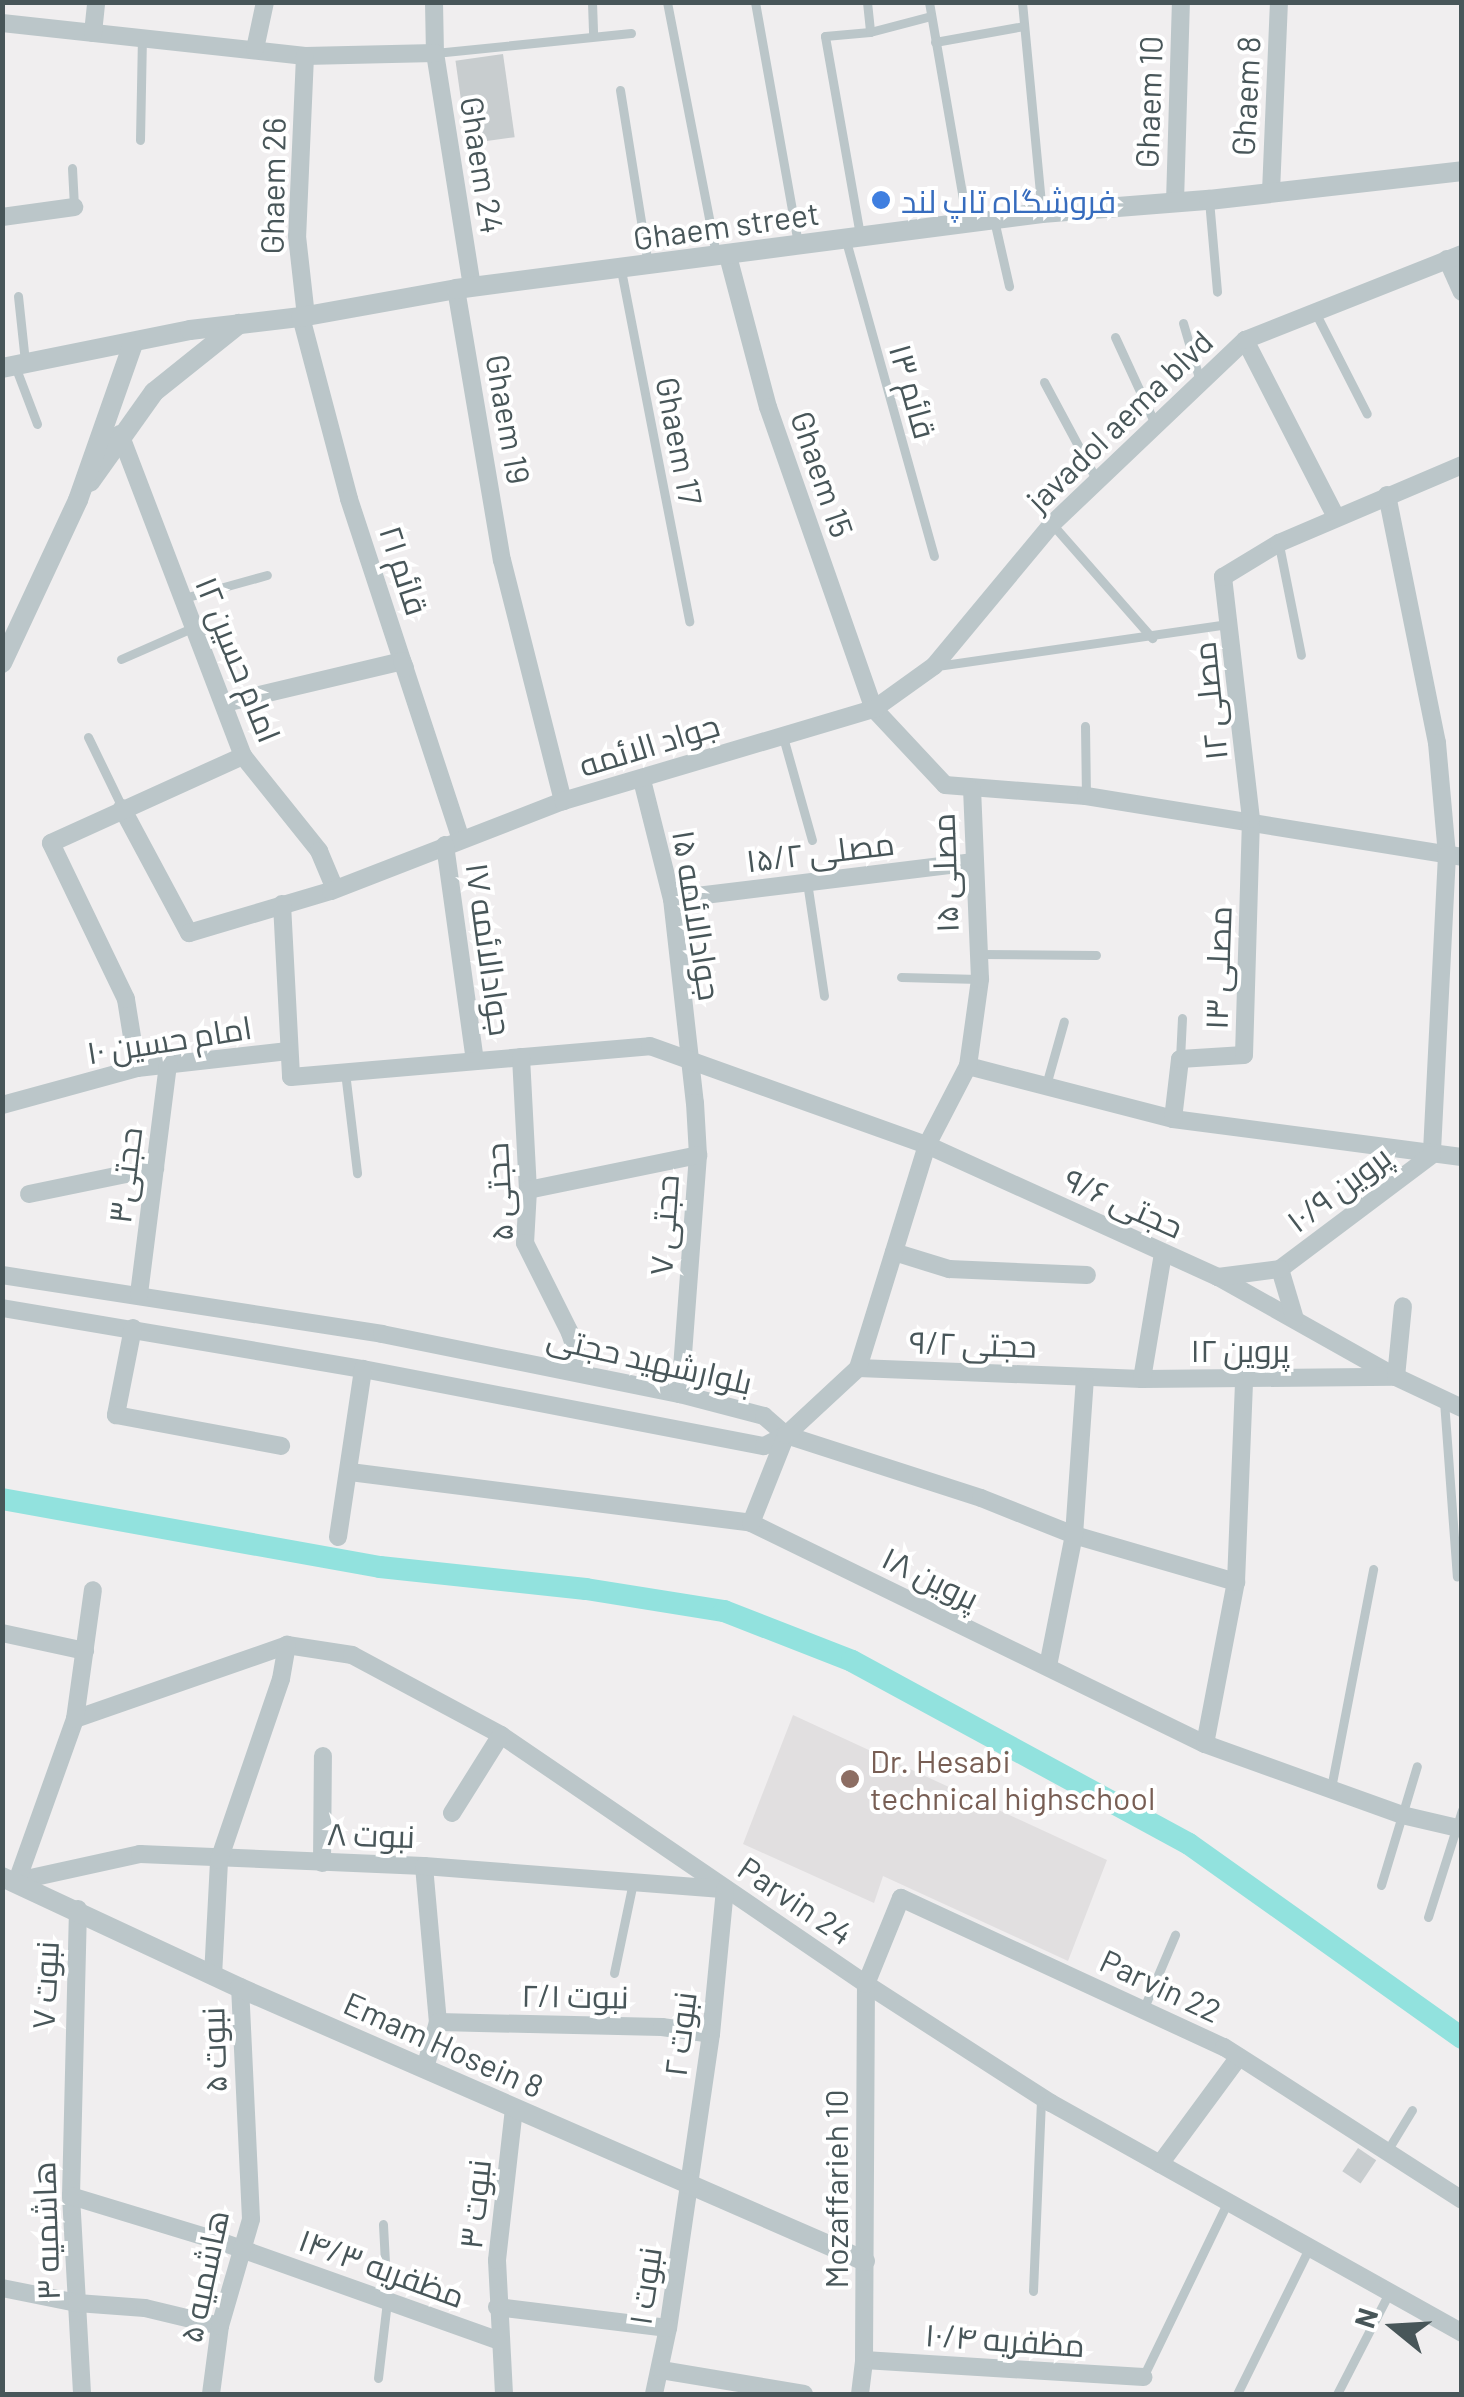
<!DOCTYPE html>
<html>
<head>
<meta charset="utf-8">
<style>
	body { margin:0 }
	#map { position:relative; width:1464px; height:2397px; overflow:hidden; background:#f0eeef; font-family:Barlow,Cairo,sans-serif }
	div>[style] { position:absolute }
	[style*='--x'] { left:calc(var(--x)*1px); top:calc(var(--y)*1px); width:calc(var(--w)*1px); rotate:calc(var(--a)*1deg) }
	.education>* { inset:0; background:#e1dfe0 }
	.canal>* { height:22px; margin:-11px; padding:0 11px; transform-origin:11px; border-radius:11px; background:#92e2de }
	.building>* { inset:0; background:#c8cdcf; transform-origin:0 0 }
	.service>* { height:9px; margin:-4.5px; padding:0 4.5px; transform-origin:4.5px; border-radius:4.5px; background:#bbc6c9 }
	.minor>* { height:18px; margin:-9px; padding:0 9px; transform-origin:9px; border-radius:9px; background:#bbc6c9 }
	.tertiary>* { height:20px; margin:-10px; padding:0 10px; transform-origin:10px; border-radius:10px; background:#bbc6c9 }
	.dots>* { width:28px; height:28px; translate:-50% -50%; box-sizing:border-box; border:5px solid #fff; border-radius:50% }
	span { translate:-50% -50%; white-space:nowrap; text-align:center; line-height:1.15; -webkit-text-stroke:8px #fff; paint-order:stroke }
	.street-label { font-size:32px; color:#485659 }
	.shop-label { font-size:32px; color:#366cbe }
	.left { translate:0 -50%; text-align:left }
	.education-label { font-size:32px; color:#785e54 }
	.frame { position:absolute; inset:0; border:5px solid #485659; pointer-events:none }
	.north { position:absolute; left:1344px; top:2277px; width:100px; height:100px; -webkit-text-stroke:8px #fff; paint-order:stroke; rotate:288deg; font-size:28px; font-weight:700; line-height:40px; text-align:center; color:#485659 }
	.north::after { content:''; display:block; margin:auto; width:35px; height:45px; background:#485659; clip-path:polygon(50% 0,100% 100%,50% 72%,0 100%) }
</style>
</head>
<body>
<div id="map">
	<div class="education">
		<i style="clip-path:polygon(793px 1715px,1107px 1860px,1068px 1961px,883px 1876px,874px 1903px,743px 1844px)"></i>
	</div>
	<div class="canal">
		<i style="--x:2;--y:1499;--w:384;--a:10.2"></i>
		<i style="--x:380;--y:1567;--w:207;--a:6.1"></i>
		<i style="--x:586;--y:1589;--w:140;--a:9.1"></i>
		<i style="--x:724;--y:1611;--w:137;--a:21.3"></i>
		<i style="--x:852;--y:1661;--w:383;--a:28.5"></i>
		<i style="--x:1189;--y:1844;--w:335;--a:35.4"></i>
	</div>
	<div class="building">
		<i style="left:503px;top:54px;width:84px;height:48px;rotate:82deg"></i>
		<i style="left:1358px;top:2148px;width:22px;height:28px;rotate:34deg"></i>
	</div>
	<div class="service">
		<i style="--x:592;--y:2;--w:32;--a:88"></i>
		<i style="--x:667;--y:2;--w:258;--a:79"></i>
		<i style="--x:755;--y:2;--w:245;--a:79.9"></i>
		<i style="--x:867;--y:2;--w:30;--a:84"></i>
		<i style="--x:929;--y:2;--w:224;--a:80.2"></i>
		<i style="--x:1022;--y:2;--w:212;--a:84.6"></i>
		<i style="--x:935;--y:42;--w:90;--a:-10.2"></i>
		<i style="--x:435;--y:53;--w:197;--a:-5.8"></i>
		<i style="--x:620;--y:90;--w:176;--a:80.9"></i>
		<i style="--x:140;--y:140;--w:102;--a:-88.9"></i>
		<i style="--x:72;--y:168;--w:38;--a:87"></i>
		<i style="--x:1209;--y:200;--w:92;--a:85"></i>
		<i style="--x:994;--y:220;--w:68;--a:77.2"></i>
		<i style="--x:860;--y:235;--w:202;--a:-100"></i>
		<i style="--x:825;--y:36;--w:45;--a:-5.1"></i>
		<i style="--x:870;--y:32;--w:63;--a:-14.7"></i>
		<i style="--x:846;--y:241;--w:327;--a:74.4"></i>
		<i style="--x:621;--y:270;--w:358;--a:79"></i>
		<i style="--x:18;--y:296;--w:65;--a:83.9"></i>
		<i style="--x:1315;--y:312;--w:114;--a:63"></i>
		<i style="--x:1183;--y:323;--w:60;--a:73.7"></i>
		<i style="--x:1115;--y:337;--w:96;--a:65.3"></i>
		<i style="--x:15;--y:366;--w:62;--a:69.2"></i>
		<i style="--x:1044;--y:382;--w:110;--a:61.8"></i>
		<i style="--x:1052;--y:524;--w:152;--a:48.7"></i>
		<i style="--x:1279;--y:545;--w:112;--a:78.7"></i>
		<i style="--x:184;--y:598;--w:86;--a:-15.5"></i>
		<i style="--x:121;--y:659;--w:77;--a:-23.6"></i>
		<i style="--x:937;--y:666;--w:294;--a:-8.2"></i>
		<i style="--x:1085;--y:726;--w:70;--a:89.2"></i>
		<i style="--x:88;--y:737;--w:78;--a:64.1"></i>
		<i style="--x:783;--y:737;--w:107;--a:74.3"></i>
		<i style="--x:807;--y:882;--w:115;--a:81.5"></i>
		<i style="--x:979;--y:954;--w:117;--a:0.5"></i>
		<i style="--x:901;--y:977;--w:78;--a:1.5"></i>
		<i style="--x:1180;--y:1059;--w:41;--a:-87.2"></i>
		<i style="--x:345;--y:1072;--w:102;--a:83.2"></i>
		<i style="--x:1046;--y:1085;--w:66;--a:-74.3"></i>
		<i style="--x:1444;--y:1401;--w:176;--a:85.8"></i>
		<i style="--x:1331;--y:1788;--w:223;--a:-79.1"></i>
		<i style="--x:1381;--y:1885;--w:124;--a:-73.2"></i>
		<i style="--x:1428;--y:1917;--w:112;--a:-72.4"></i>
		<i style="--x:614;--y:1973;--w:93;--a:-78.2"></i>
		<i style="--x:1143;--y:2010;--w:82;--a:-66.9"></i>
		<i style="--x:1387;--y:2151;--w:48;--a:-58.6"></i>
		<i style="--x:1033;--y:2291;--w:192;--a:-87.6"></i>
		<i style="--x:1143;--y:2377;--w:195;--a:-64.2"></i>
		<i style="--x:378;--y:2378;--w:78;--a:-83.3"></i>
		<i style="--x:387;--y:2301;--w:77;--a:-93"></i>
		<i style="--x:1237;--y:2394;--w:165;--a:-63.7"></i>
		<i style="--x:1337;--y:2394;--w:114;--a:-62.8"></i>
	</div>
	<div class="minor">
		<i style="--x:434;--y:2;--w:51;--a:88.9"></i>
		<i style="--x:435;--y:53;--w:237;--a:81"></i>
		<i style="--x:2;--y:23;--w:305;--a:6.2"></i>
		<i style="--x:305;--y:56;--w:130;--a:-1.3"></i>
		<i style="--x:93;--y:33;--w:31;--a:-84"></i>
		<i style="--x:255;--y:49;--w:48;--a:-78"></i>
		<i style="--x:305;--y:56;--w:180;--a:92.5"></i>
		<i style="--x:297;--y:236;--w:81;--a:83.6"></i>
		<i style="--x:1271;--y:192;--w:190;--a:-87.6"></i>
		<i style="--x:1175;--y:202;--w:200;--a:-88.3"></i>
		<i style="--x:2;--y:217;--w:73;--a:-7.9"></i>
		<i style="--x:728;--y:256;--w:156;--a:75.2"></i>
		<i style="--x:768;--y:407;--w:320;--a:70.7"></i>
		<i style="--x:874;--y:709;--w:104;--a:46.9"></i>
		<i style="--x:945;--y:785;--w:141;--a:4.5"></i>
		<i style="--x:1086;--y:796;--w:381;--a:9.2"></i>
		<i style="--x:1447;--y:259;--w:36;--a:66"></i>
		<i style="--x:456;--y:289;--w:275;--a:80.4"></i>
		<i style="--x:502;--y:560;--w:249;--a:75.8"></i>
		<i style="--x:301;--y:317;--w:188;--a:75.2"></i>
		<i style="--x:349;--y:499;--w:358;--a:71.8"></i>
		<i style="--x:1245;--y:340;--w:199;--a:62.8"></i>
		<i style="--x:120;--y:434;--w:345;--a:69.1"></i>
		<i style="--x:243;--y:756;--w:122;--a:51.3"></i>
		<i style="--x:319;--y:851;--w:41;--a:67.2"></i>
		<i style="--x:1387;--y:495;--w:253;--a:78.6"></i>
		<i style="--x:1437;--y:743;--w:112;--a:84.9"></i>
		<i style="--x:1447;--y:855;--w:300;--a:92.9"></i>
		<i style="--x:225;--y:703;--w:182;--a:-13.3"></i>
		<i style="--x:402;--y:661;--w:8;--a:67"></i>
		<i style="--x:642;--y:780;--w:123;--a:75.9"></i>
		<i style="--x:672;--y:899;--w:205;--a:83.6"></i>
		<i style="--x:695;--y:1103;--w:52;--a:86.7"></i>
		<i style="--x:698;--y:1155;--w:240;--a:94.3"></i>
		<i style="--x:122;--y:808;--w:142;--a:61.8"></i>
		<i style="--x:189;--y:933;--w:148;--a:-16.5"></i>
		<i style="--x:331;--y:891;--w:249;--a:-21.2"></i>
		<i style="--x:563;--y:801;--w:324;--a:-16.5"></i>
		<i style="--x:874;--y:709;--w:74;--a:-35.6"></i>
		<i style="--x:934;--y:666;--w:185;--a:-50.3"></i>
		<i style="--x:1052;--y:524;--w:267;--a:-43.6"></i>
		<i style="--x:1245;--y:340;--w:233;--a:-21.6"></i>
		<i style="--x:445;--y:845;--w:218;--a:82.1"></i>
		<i style="--x:672;--y:899;--w:304;--a:-7"></i>
		<i style="--x:282;--y:904;--w:173;--a:87"></i>
		<i style="--x:291;--y:1077;--w:360;--a:-4.9"></i>
		<i style="--x:650;--y:1046;--w:294;--a:19.7"></i>
		<i style="--x:927;--y:1145;--w:320;--a:24.4"></i>
		<i style="--x:1218;--y:1277;--w:204;--a:29.3"></i>
		<i style="--x:1396;--y:1377;--w:73;--a:25.2"></i>
		<i style="--x:521;--y:1057;--w:133;--a:87"></i>
		<i style="--x:528;--y:1190;--w:53;--a:93.2"></i>
		<i style="--x:525;--y:1243;--w:101;--a:63.4"></i>
		<i style="--x:570;--y:1333;--w:41;--a:71.6"></i>
		<i style="--x:968;--y:1066;--w:212;--a:14.5"></i>
		<i style="--x:1173;--y:1119;--w:291;--a:7.5"></i>
		<i style="--x:137;--y:1068;--w:70;--a:-99.1"></i>
		<i style="--x:126;--y:999;--w:173;--a:-115.7"></i>
		<i style="--x:51;--y:843;--w:211;--a:-24.4"></i>
		<i style="--x:2;--y:1105;--w:140;--a:-15.3"></i>
		<i style="--x:137;--y:1068;--w:152;--a:-6.4"></i>
		<i style="--x:1173;--y:1119;--w:60;--a:-83.3"></i>
		<i style="--x:1180;--y:1059;--w:64;--a:-3.6"></i>
		<i style="--x:1244;--y:1055;--w:236;--a:-88.3"></i>
		<i style="--x:1251;--y:819;--w:244;--a:-96.6"></i>
		<i style="--x:1223;--y:577;--w:66;--a:-31.3"></i>
		<i style="--x:1279;--y:543;--w:199;--a:-23.1"></i>
		<i style="--x:528;--y:1190;--w:174;--a:-11.6"></i>
		<i style="--x:29;--y:1194;--w:129;--a:-11.7"></i>
		<i style="--x:894;--y:1252;--w:58;--a:17.2"></i>
		<i style="--x:949;--y:1269;--w:138;--a:2.5"></i>
		<i style="--x:1280;--y:1269;--w:190;--a:-36.9"></i>
		<i style="--x:1280;--y:1269;--w:52;--a:73.3"></i>
		<i style="--x:2;--y:1275;--w:385;--a:8.8"></i>
		<i style="--x:382;--y:1334;--w:304;--a:11.4"></i>
		<i style="--x:680;--y:1394;--w:87;--a:14.7"></i>
		<i style="--x:764;--y:1416;--w:29;--a:41"></i>
		<i style="--x:786;--y:1435;--w:205;--a:17.9"></i>
		<i style="--x:981;--y:1498;--w:100;--a:21.7"></i>
		<i style="--x:1074;--y:1535;--w:169;--a:16.2"></i>
		<i style="--x:1218;--y:1277;--w:63;--a:-7.4"></i>
		<i style="--x:139;--y:1294;--w:233;--a:-82.8"></i>
		<i style="--x:2;--y:1308;--w:366;--a:9.6"></i>
		<i style="--x:363;--y:1369;--w:408;--a:10.9"></i>
		<i style="--x:764;--y:1446;--w:25;--a:-27"></i>
		<i style="--x:133;--y:1328;--w:89;--a:101.1"></i>
		<i style="--x:116;--y:1415;--w:168;--a:10.6"></i>
		<i style="--x:858;--y:1368;--w:284;--a:2.2"></i>
		<i style="--x:1142;--y:1379;--w:253;--a:-0.5"></i>
		<i style="--x:1396;--y:1377;--w:71;--a:-84.4"></i>
		<i style="--x:1142;--y:1379;--w:127;--a:-80.5"></i>
		<i style="--x:350;--y:1472;--w:404;--a:7.2"></i>
		<i style="--x:751;--y:1523;--w:505;--a:25.96"></i>
		<i style="--x:1205;--y:1744;--w:209;--a:19.8"></i>
		<i style="--x:1402;--y:1815;--w:62;--a:13.1"></i>
		<i style="--x:751;--y:1523;--w:95;--a:-68.3"></i>
		<i style="--x:786;--y:1435;--w:98;--a:-42.9"></i>
		<i style="--x:858;--y:1368;--w:233;--a:-72.8"></i>
		<i style="--x:927;--y:1145;--w:89;--a:-62.6"></i>
		<i style="--x:968;--y:1066;--w:88;--a:-82.1"></i>
		<i style="--x:980;--y:979;--w:189;--a:-92.4"></i>
		<i style="--x:338;--y:1537;--w:170;--a:-81.5"></i>
		<i style="--x:2;--y:1633;--w:85;--a:12.2"></i>
		<i style="--x:1048;--y:1666;--w:134;--a:-78.8"></i>
		<i style="--x:1074;--y:1535;--w:157;--a:-86"></i>
		<i style="--x:75;--y:1719;--w:225;--a:-19.2"></i>
		<i style="--x:287;--y:1645;--w:66;--a:8.7"></i>
		<i style="--x:352;--y:1655;--w:169;--a:28.2"></i>
		<i style="--x:501;--y:1735;--w:442;--a:34.3"></i>
		<i style="--x:866;--y:1984;--w:220;--a:32.8"></i>
		<i style="--x:1051;--y:2103;--w:471;--a:29.2"></i>
		<i style="--x:1205;--y:1744;--w:165;--a:-79.2"></i>
		<i style="--x:1236;--y:1582;--w:202;--a:-87.7"></i>
		<i style="--x:452;--y:1813;--w:92;--a:-57.9"></i>
		<i style="--x:322;--y:1863;--w:107;--a:-89.5"></i>
		<i style="--x:424;--y:1866;--w:157;--a:84.9"></i>
		<i style="--x:438;--y:2022;--w:48;--a:105.8"></i>
		<i style="--x:17;--y:1881;--w:126;--a:-12.4"></i>
		<i style="--x:140;--y:1854;--w:284;--a:2.4"></i>
		<i style="--x:424;--y:1866;--w:302;--a:4.4"></i>
		<i style="--x:725;--y:1889;--w:146;--a:95.5"></i>
		<i style="--x:711;--y:2034;--w:297;--a:98.3"></i>
		<i style="--x:668;--y:2328;--w:67;--a:102"></i>
		<i style="--x:17;--y:1881;--w:172;--a:-70.3"></i>
		<i style="--x:75;--y:1719;--w:130;--a:-82.1"></i>
		<i style="--x:78;--y:1909;--w:287;--a:91.4"></i>
		<i style="--x:71;--y:2196;--w:198;--a:86.8"></i>
		<i style="--x:213;--y:1976;--w:116;--a:-87"></i>
		<i style="--x:219;--y:1860;--w:191;--a:-71.1"></i>
		<i style="--x:281;--y:1679;--w:35;--a:-80"></i>
		<i style="--x:438;--y:2022;--w:224;--a:1.3"></i>
		<i style="--x:662;--y:2027;--w:49;--a:8.1"></i>
		<i style="--x:1160;--y:2164;--w:133;--a:-53.6"></i>
		<i style="--x:71;--y:2196;--w:155;--a:16.9"></i>
		<i style="--x:219;--y:2241;--w:298;--a:19.6"></i>
		<i style="--x:2;--y:2288;--w:76;--a:11.3"></i>
		<i style="--x:77;--y:2303;--w:68;--a:4.2"></i>
		<i style="--x:145;--y:2308;--w:77;--a:13.5"></i>
		<i style="--x:497;--y:2307;--w:172;--a:7"></i>
		<i style="--x:864;--y:2360;--w:280;--a:3.5"></i>
		<i style="--x:661;--y:2370;--w:145;--a:9.5"></i>
		<i style="--x:211;--y:2394;--w:69;--a:-82.5"></i>
		<i style="--x:220;--y:2326;--w:111;--a:-73.8"></i>
		<i style="--x:251;--y:2219;--w:231;--a:-92.7"></i>
		<i style="--x:504;--y:2394;--w:134;--a:-93"></i>
		<i style="--x:497;--y:2260;--w:153;--a:-83.6"></i>
		<i style="--x:860;--y:2394;--w:34;--a:-83"></i>
		<i style="--x:864;--y:2360;--w:376;--a:-89.7"></i>
		<i style="--x:866;--y:1984;--w:93;--a:-67.9"></i>
		<i style="--x:901;--y:1898;--w:356;--a:24.8"></i>
		<i style="--x:1224;--y:2047;--w:283;--a:32.7"></i>
	</div>
	<div class="tertiary">
		<i style="--x:2;--y:368;--w:192;--a:-11.4"></i>
		<i style="--x:190;--y:330;--w:112;--a:-6.7"></i>
		<i style="--x:301;--y:317;--w:158;--a:-10.2"></i>
		<i style="--x:456;--y:289;--w:591;--a:-7.39"></i>
		<i style="--x:1042;--y:213;--w:168;--a:-4.5"></i>
		<i style="--x:1209;--y:200;--w:255;--a:-6.5"></i>
		<i style="--x:90;--y:482;--w:110;--a:-54.6"></i>
		<i style="--x:154;--y:392;--w:109;--a:-38.7"></i>
		<i style="--x:2;--y:663;--w:180;--a:-65"></i>
		<i style="--x:78;--y:500;--w:165;--a:-70.6"></i>
		<i style="--x:2;--y:1877;--w:263;--a:25"></i>
		<i style="--x:240;--y:1988;--w:682;--a:23.6"></i>
	</div>
	<div class="dots">
		<i style="left:881px;top:200px;background:#3f7fe0"></i>
		<i style="left:850px;top:1779px;background:#8d6e63"></i>
	</div>
	<div class="street-label">
		<span style="left:1245px;top:96px;rotate:-87deg">Ghaem 8</span>
		<span style="left:1148px;top:102px;rotate:-88deg">Ghaem 10</span>
		<span style="left:483px;top:165px;rotate:81deg">Ghaem 24</span>
		<span style="left:272px;top:186px;rotate:-89deg">Ghaem 26</span>
		<span style="left:726px;top:225px;rotate:-8deg">Ghaem street</span>
		<span style="left:914px;top:391px;rotate:74deg">قائم ۱۳</span>
		<span style="left:509px;top:419px;rotate:80deg">Ghaem 19</span>
		<span style="left:1119px;top:420px;rotate:-44deg">javadol aema blvd</span>
		<span style="left:680px;top:441px;rotate:79deg">Ghaem 17</span>
		<span style="left:823px;top:474px;rotate:71deg">Ghaem 15</span>
		<span style="left:405px;top:570px;rotate:72deg">قائم ۲۱</span>
		<span style="left:239px;top:659px;rotate:68deg">امام حسین ۱۲</span>
		<span style="left:1209px;top:701px;rotate:-96deg">مصلی ۱۲</span>
		<span style="left:649px;top:744px;rotate:-17deg">جواد الائمه</span>
		<span style="left:820px;top:851px;rotate:-7deg">مصلی ۱۵/۲</span>
		<span style="left:944px;top:873px;rotate:-92deg">مصلی ۱۵</span>
		<span style="left:698px;top:915px;rotate:81deg">جوادالائمه ۱۵</span>
		<span style="left:490px;top:949px;rotate:82deg">جوادالائمه ۱۷</span>
		<span style="left:1217px;top:968px;rotate:-88deg">مصلی ۱۳</span>
		<span style="left:169px;top:1039px;rotate:-9deg">۱۰ امام حسین</span>
		<span style="left:124px;top:1175px;rotate:-83deg">حجتی۳</span>
		<span style="left:1338px;top:1188px;rotate:-37deg">پروین ۱۰/۹</span>
		<span style="left:498px;top:1192px;rotate:-93deg">حجتی ۵</span>
		<span style="left:1124px;top:1202px;rotate:24deg">حجتی ۹/۶</span>
		<span style="left:663px;top:1225px;rotate:-86deg">حجتی ۷</span>
		<span style="left:973px;top:1343px;rotate:2deg">حجتی ۹/۲</span>
		<span style="left:1240px;top:1349px">پروین ۱۲</span>
		<span style="left:650px;top:1359px;rotate:13deg">بلوارشهید حجتی</span>
		<span style="left:931px;top:1577px;rotate:26deg">پروین ۱۸</span>
		<span style="left:371px;top:1834px;rotate:2deg">نبوت ۸</span>
		<span style="left:796px;top:1900px;rotate:34deg">Parvin 24</span>
		<span style="left:44px;top:1985px;rotate:-87deg">نبوت ۷</span>
		<span style="left:1161px;top:1985px;rotate:25deg">Parvin 22</span>
		<span style="left:575px;top:1995px;rotate:1deg">نبوت ۲/۱</span>
		<span style="left:679px;top:2034px;rotate:-83deg">نبوت ۲</span>
		<span style="left:444px;top:2044px;rotate:24deg">Emam Hosein 8</span>
		<span style="left:213px;top:2050px;rotate:-92deg">نبوت ۵</span>
		<span style="left:835px;top:2189px;rotate:-90deg">Mozaffarieh 10</span>
		<span style="left:474px;top:2204px;rotate:-84deg">نبوت ۳</span>
		<span style="left:45px;top:2231px;rotate:-92deg">هاشمیه ۳</span>
		<span style="left:382px;top:2267px;rotate:20deg">مظفریه ۱۴/۳</span>
		<span style="left:203px;top:2276px;rotate:-78deg">هاشمیه ۵</span>
		<span style="left:644px;top:2286px;rotate:-82deg">نبوت ۱</span>
		<span style="left:1005px;top:2339px;rotate:4deg">مظفریه ۱۰/۴</span>
	</div>
	<div class="shop-label">
		<span class="left" style="left:901px;top:200px">فروشگاه تاپ لند</span>
	</div>
	<div class="education-label">
		<span class="left" style="left:870px;top:1779px">Dr. Hesabi<br>technical highschool</span>
	</div>
	<div class="frame"></div>
	<div class="north">N</div>
</div>
</body>
</html>
